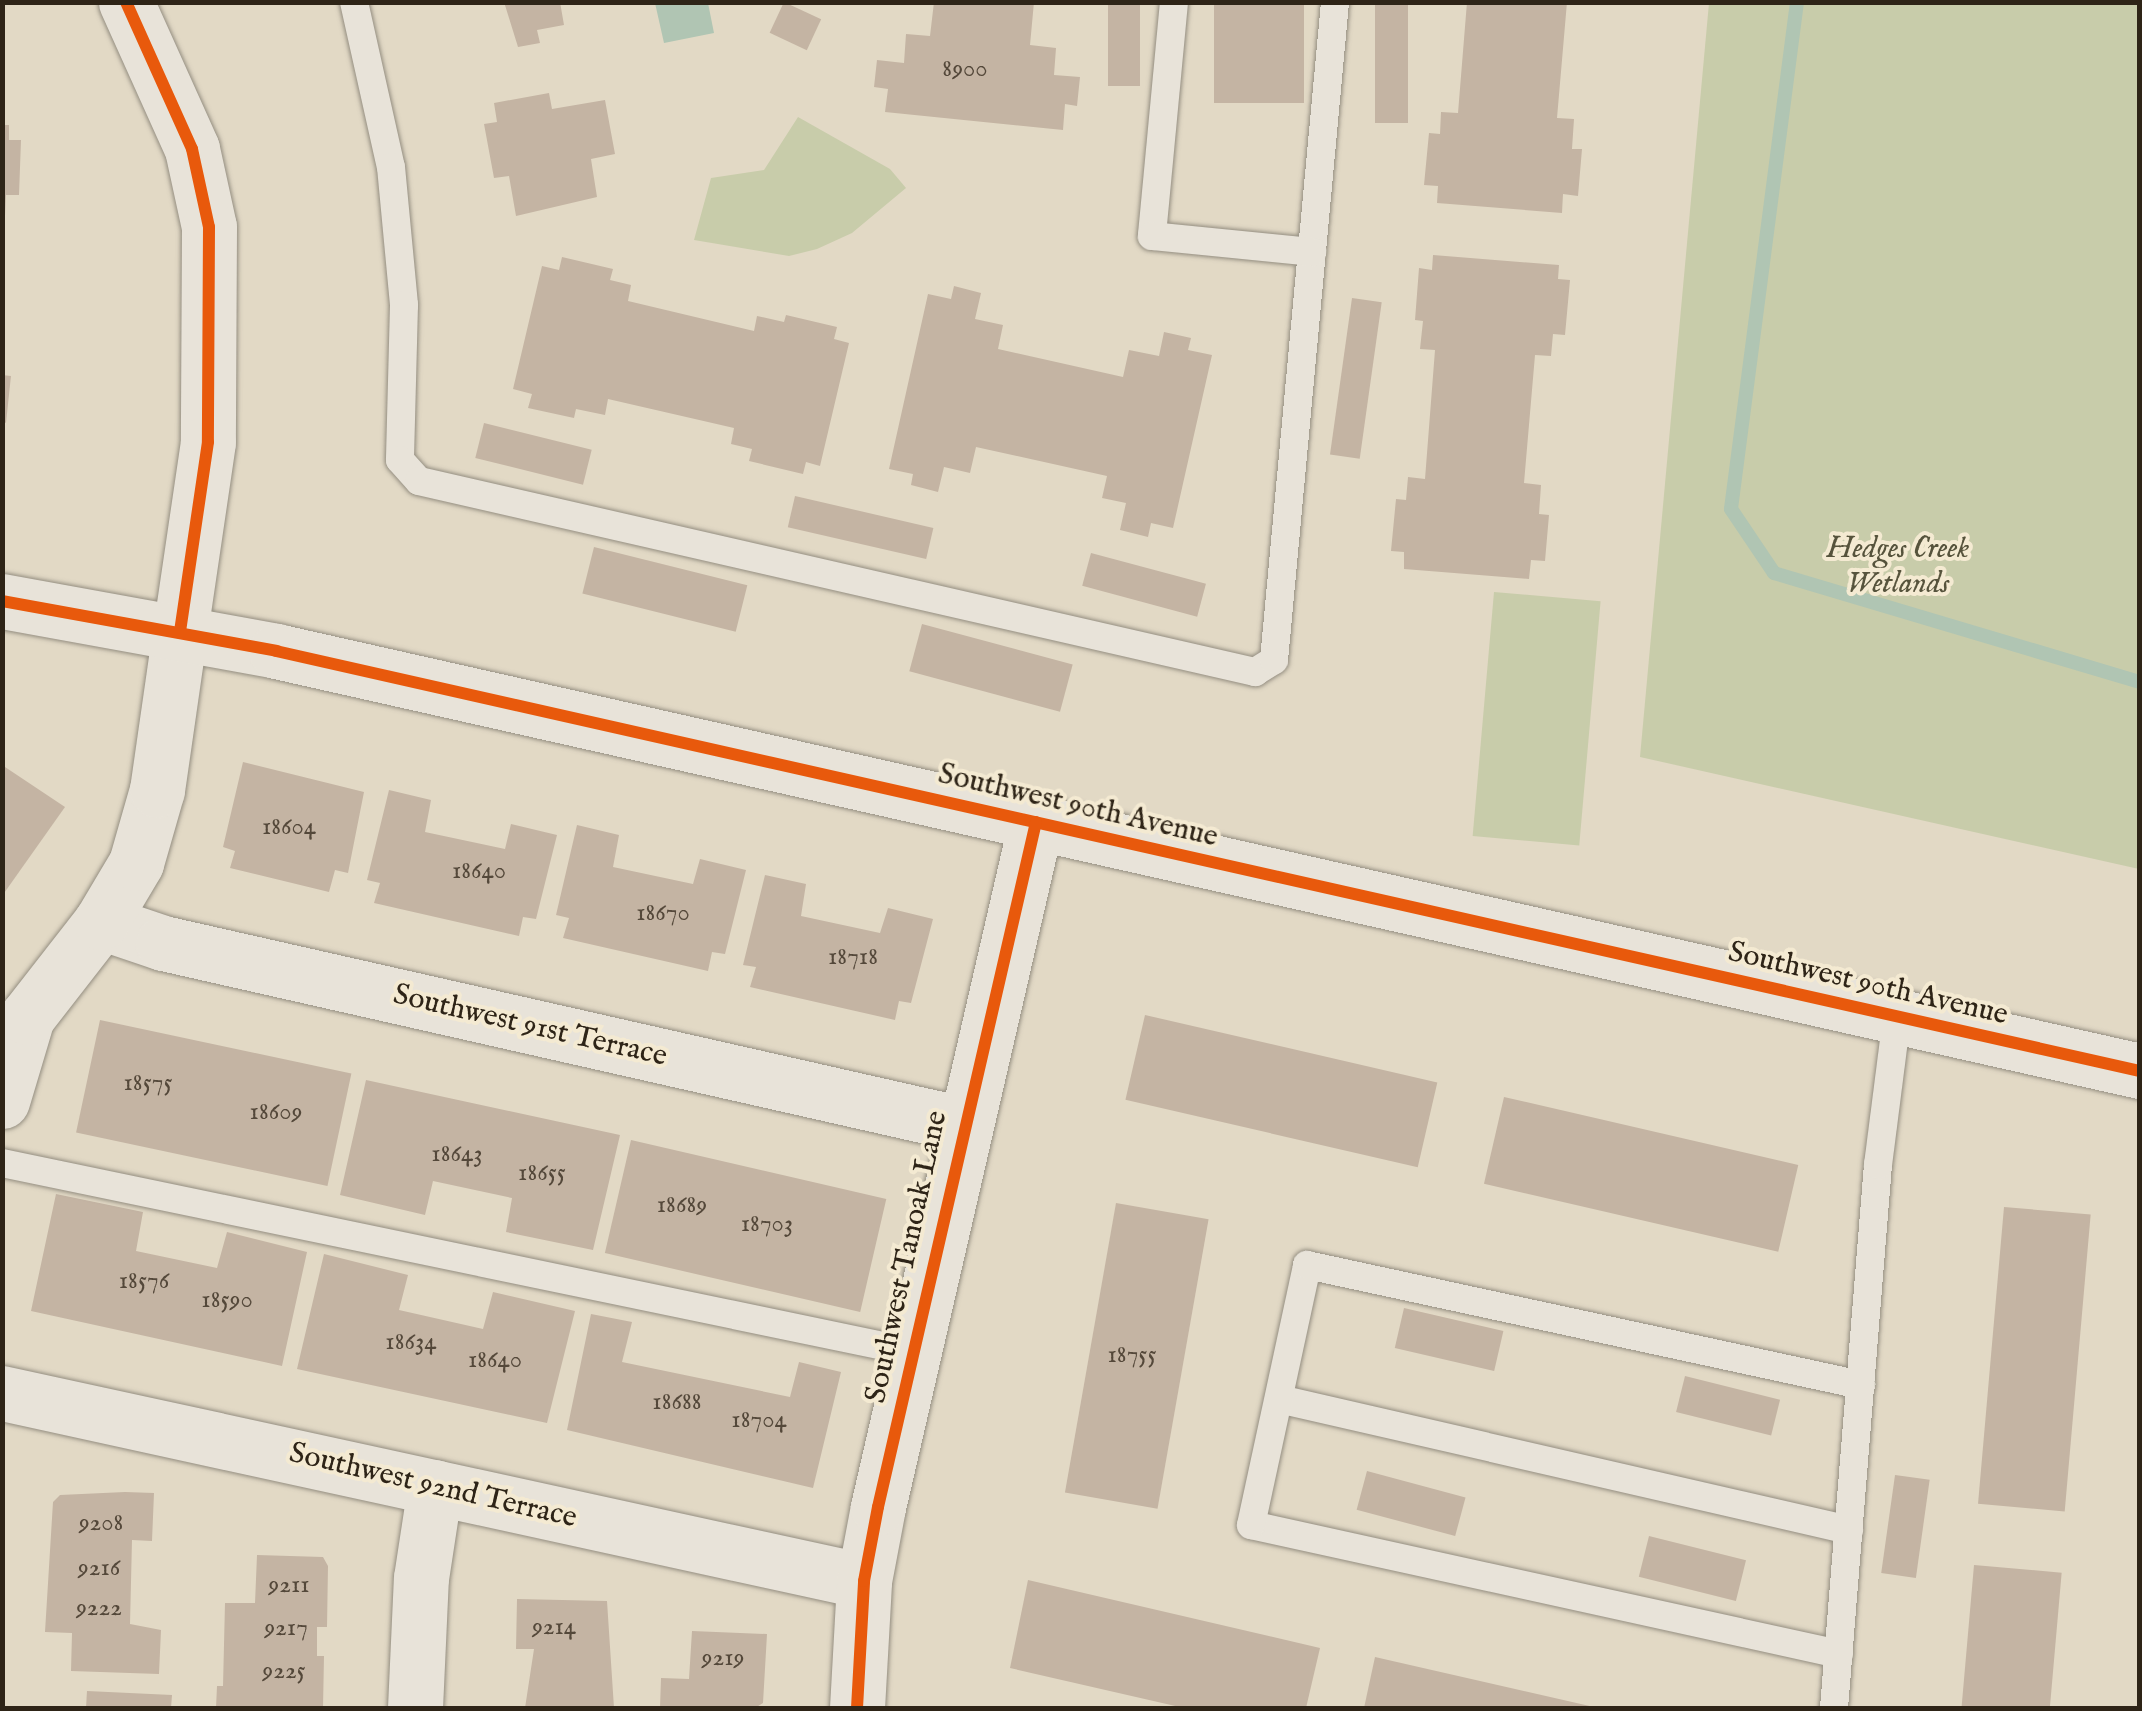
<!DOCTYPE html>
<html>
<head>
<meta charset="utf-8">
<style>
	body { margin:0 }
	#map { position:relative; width:2142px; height:1711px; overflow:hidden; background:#e2d9c5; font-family:"IM FELL English",serif }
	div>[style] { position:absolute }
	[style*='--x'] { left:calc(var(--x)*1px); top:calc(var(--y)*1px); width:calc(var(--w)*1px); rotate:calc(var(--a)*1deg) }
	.green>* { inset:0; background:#c8ccaa; transform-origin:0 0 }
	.water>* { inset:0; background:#b0c5b3 }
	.stream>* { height:14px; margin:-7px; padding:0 7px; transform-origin:7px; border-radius:7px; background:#b0c5b3 }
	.building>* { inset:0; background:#c4b4a3; transform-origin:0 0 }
	.roads { filter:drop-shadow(0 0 2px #948e81) drop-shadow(0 0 2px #948e81) }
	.lane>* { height:28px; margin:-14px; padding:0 14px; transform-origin:14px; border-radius:14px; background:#e8e3d9 }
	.street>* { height:55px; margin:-27.5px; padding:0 27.5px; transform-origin:27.5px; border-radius:27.5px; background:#e8e3d9 }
	.secondary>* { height:55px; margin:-27.5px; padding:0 27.5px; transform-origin:27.5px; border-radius:27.5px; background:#e8e3d9 }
	.cycleway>* { height:12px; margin:-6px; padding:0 6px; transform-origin:6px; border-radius:6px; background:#e8590c }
	span { translate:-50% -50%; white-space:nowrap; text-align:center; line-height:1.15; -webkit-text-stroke:8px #f4ead2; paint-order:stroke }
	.number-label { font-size:25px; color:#54483a }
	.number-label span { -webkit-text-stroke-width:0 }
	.park-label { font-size:30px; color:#56533c; font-style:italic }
	.street-label { font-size:30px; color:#2e2417 }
	.frame { position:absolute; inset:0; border:5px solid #2e2417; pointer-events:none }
</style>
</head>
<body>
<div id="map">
	<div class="green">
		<i style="clip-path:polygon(1709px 3px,2139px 3px,2139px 869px,1640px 757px)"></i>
		<i style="clip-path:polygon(798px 117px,890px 169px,906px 188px,852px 233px,817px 249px,789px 256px,694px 240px,711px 178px,764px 170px)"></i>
		<i style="left:1494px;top:592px;width:107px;height:245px;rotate:5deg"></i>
	</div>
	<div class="water">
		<i style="clip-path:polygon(655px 3px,708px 3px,714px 33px,664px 43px)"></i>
	</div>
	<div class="stream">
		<i style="--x:1797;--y:2;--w:511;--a:97.42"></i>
		<i style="--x:1731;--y:509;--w:77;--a:56.1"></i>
		<i style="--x:1774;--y:573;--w:382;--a:16.6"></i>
	</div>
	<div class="building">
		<i style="clip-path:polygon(504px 2px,560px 2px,564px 25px,537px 30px,540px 43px,518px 47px)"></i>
		<i style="left:784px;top:2px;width:41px;height:34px;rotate:25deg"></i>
		<i style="clip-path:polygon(934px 2px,1034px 2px,1030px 45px,1056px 48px,1054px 75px,1080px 77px,1077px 106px,1065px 104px,1063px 130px,885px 112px,888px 89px,874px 87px,877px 60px,904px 63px,906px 34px,930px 36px)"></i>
		<i style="left:1108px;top:2px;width:32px;height:84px"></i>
		<i style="left:1214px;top:2px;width:90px;height:101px"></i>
		<i style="left:1375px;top:2px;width:33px;height:121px"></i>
		<i style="clip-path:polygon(1467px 2px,1567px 2px,1557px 118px,1574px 119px,1572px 149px,1582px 149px,1578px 196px,1563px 194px,1562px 213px,1437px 203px,1438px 186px,1424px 185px,1429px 133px,1440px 134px,1441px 112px,1458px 113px)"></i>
		<i style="clip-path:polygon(549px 93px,552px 109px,605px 100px,615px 154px,591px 159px,597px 197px,516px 216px,509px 176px,494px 178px,484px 124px,497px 122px,494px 103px)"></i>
		<i style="clip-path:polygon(2px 125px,9px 125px,9px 140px,21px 140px,19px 195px,6px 195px,6px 216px)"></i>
		<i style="clip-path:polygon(1433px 255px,1559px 265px,1558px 279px,1570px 280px,1565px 335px,1553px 334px,1551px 356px,1535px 355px,1524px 483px,1541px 485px,1539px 514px,1549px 515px,1545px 561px,1531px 560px,1529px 579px,1404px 569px,1404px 552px,1391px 551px,1396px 499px,1406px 500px,1408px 477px,1425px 479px,1435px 350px,1420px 349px,1423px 321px,1415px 320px,1419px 268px,1432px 270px)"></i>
		<i style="clip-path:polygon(562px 257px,613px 269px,610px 280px,631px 285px,628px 301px,754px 331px,757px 316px,784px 322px,786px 315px,837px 327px,834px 339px,849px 343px,820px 466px,806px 462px,803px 474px,749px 461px,752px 449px,731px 444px,734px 428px,608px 399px,605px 415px,576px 409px,574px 418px,528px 408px,532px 394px,513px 389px,542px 266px,559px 270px)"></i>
		<i style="clip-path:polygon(954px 286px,981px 293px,975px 319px,1003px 325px,998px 349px,1123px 377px,1129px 350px,1159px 356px,1164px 332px,1191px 338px,1188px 350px,1212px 355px,1173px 528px,1151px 523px,1148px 537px,1120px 530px,1126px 503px,1102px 498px,1107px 476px,976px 447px,970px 473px,944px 467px,938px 492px,911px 485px,913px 474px,889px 469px,928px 294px,951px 299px)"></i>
		<i style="left:1352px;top:298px;width:30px;height:158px;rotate:8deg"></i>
		<i style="left:2px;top:375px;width:9px;height:47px;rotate:6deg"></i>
		<i style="left:484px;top:423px;width:111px;height:36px;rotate:14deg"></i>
		<i style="left:795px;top:496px;width:142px;height:32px;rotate:13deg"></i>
		<i style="left:594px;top:547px;width:158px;height:48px;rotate:14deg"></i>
		<i style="left:1091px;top:553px;width:119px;height:34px;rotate:15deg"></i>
		<i style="left:922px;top:624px;width:156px;height:49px;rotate:15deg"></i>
		<i style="clip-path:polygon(243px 762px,364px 792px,348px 873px,335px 870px,329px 892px,230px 868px,235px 851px,223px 847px)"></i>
		<i style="clip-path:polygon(2px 765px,65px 807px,2px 896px)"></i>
		<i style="clip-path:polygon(389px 790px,431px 800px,425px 832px,505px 849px,511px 824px,557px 835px,536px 919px,523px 917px,519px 936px,374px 903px,380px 883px,367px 880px)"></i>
		<i style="clip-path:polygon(577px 825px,619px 835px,613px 867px,693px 884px,700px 859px,746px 870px,725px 954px,712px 952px,708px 971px,563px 938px,569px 918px,556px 915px)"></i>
		<i style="clip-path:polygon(765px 875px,806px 884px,801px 916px,880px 933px,888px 908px,933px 919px,911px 1003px,899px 1001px,895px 1020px,750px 987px,756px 967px,743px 965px)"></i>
		<i style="left:1145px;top:1015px;width:300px;height:87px;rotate:13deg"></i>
		<i style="left:100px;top:1020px;width:257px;height:115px;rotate:12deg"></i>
		<i style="clip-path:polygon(366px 1080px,620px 1135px,593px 1250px,506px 1232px,512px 1198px,433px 1181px,425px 1215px,340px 1195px)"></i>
		<i style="left:1504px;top:1097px;width:302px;height:89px;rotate:13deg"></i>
		<i style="left:631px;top:1140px;width:262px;height:116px;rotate:13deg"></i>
		<i style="clip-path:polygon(56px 1194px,143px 1212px,136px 1251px,217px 1268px,227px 1232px,307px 1252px,282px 1366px,31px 1311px)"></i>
		<i style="left:1116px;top:1203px;width:94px;height:294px;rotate:10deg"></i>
		<i style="left:2004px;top:1207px;width:87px;height:298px;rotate:5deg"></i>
		<i style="clip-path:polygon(324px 1254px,408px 1275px,399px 1310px,483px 1329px,493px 1292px,575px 1311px,547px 1423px,297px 1369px)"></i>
		<i style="left:1404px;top:1308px;width:102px;height:41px;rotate:13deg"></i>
		<i style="clip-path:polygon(591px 1314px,632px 1322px,622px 1362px,790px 1397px,799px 1362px,841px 1372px,813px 1488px,567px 1430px)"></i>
		<i style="left:1685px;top:1376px;width:98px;height:37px;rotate:14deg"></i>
		<i style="left:1367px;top:1471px;width:102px;height:40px;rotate:15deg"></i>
		<i style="left:1895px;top:1475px;width:35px;height:99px;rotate:8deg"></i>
		<i style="clip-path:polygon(125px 1492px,154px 1493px,152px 1541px,132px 1540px,130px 1624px,161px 1630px,159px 1674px,71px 1671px,72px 1633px,45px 1632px,53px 1502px,60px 1495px)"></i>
		<i style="left:1649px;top:1536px;width:100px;height:42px;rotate:14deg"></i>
		<i style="clip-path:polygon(257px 1555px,323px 1557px,328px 1566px,327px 1627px,317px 1627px,317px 1656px,324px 1656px,323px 1708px,216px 1708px,217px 1686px,223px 1686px,225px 1603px,255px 1603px)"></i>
		<i style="left:1974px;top:1565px;width:88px;height:144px;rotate:5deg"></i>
		<i style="clip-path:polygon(1028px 1580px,1320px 1648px,1306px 1708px,1184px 1708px,1010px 1668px)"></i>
		<i style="clip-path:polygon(517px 1599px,607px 1601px,614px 1708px,525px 1708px,534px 1649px,516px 1649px)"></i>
		<i style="clip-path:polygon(692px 1631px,767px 1634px,763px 1703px,755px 1708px,660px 1708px,661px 1678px,689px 1679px)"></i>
		<i style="clip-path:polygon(1375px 1657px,1594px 1707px,1594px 1708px,1364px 1708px)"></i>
		<i style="clip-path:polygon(87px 1691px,172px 1695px,171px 1708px,86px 1708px)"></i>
	</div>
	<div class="roads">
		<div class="lane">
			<i style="--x:354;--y:2;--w:169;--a:77.4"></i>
			<i style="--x:391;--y:167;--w:139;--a:84.6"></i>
			<i style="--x:404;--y:305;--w:155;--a:91.5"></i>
			<i style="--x:400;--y:460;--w:28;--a:48"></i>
			<i style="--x:419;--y:481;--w:858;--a:12.87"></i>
			<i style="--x:1255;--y:672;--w:22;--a:-32"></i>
			<i style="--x:1274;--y:660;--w:661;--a:-84.7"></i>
			<i style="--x:1174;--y:2;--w:235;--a:95.4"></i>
			<i style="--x:1152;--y:236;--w:161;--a:5.7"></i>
			<i style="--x:2;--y:1163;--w:929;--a:11.73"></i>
			<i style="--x:1279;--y:1399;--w:585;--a:12.94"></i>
			<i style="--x:1839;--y:1654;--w:602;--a:-167.63"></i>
			<i style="--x:1251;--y:1525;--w:266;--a:-77.8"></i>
			<i style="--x:1307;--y:1265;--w:567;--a:12.22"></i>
			<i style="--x:1834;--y:1708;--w:545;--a:-85.37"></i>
			<i style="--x:1878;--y:1165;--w:150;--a:-82.7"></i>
		</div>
		<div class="street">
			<i style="--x:101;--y:922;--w:65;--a:18.7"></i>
			<i style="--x:163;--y:943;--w:819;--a:12.76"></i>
			<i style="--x:2;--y:1101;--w:88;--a:-73.4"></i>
			<i style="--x:27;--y:1017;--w:120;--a:-52.1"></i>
			<i style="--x:101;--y:922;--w:69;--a:-59.3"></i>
			<i style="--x:136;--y:863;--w:76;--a:-74"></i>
			<i style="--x:157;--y:790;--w:161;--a:-81.8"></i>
			<i style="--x:2;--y:1393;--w:882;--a:12.3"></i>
			<i style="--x:415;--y:1708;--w:130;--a:-87.4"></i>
			<i style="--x:421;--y:1578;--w:92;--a:-81.3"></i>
			<i style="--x:857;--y:1708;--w:127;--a:-86.8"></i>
			<i style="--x:864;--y:1581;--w:75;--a:-79.3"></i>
			<i style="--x:878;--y:1507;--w:703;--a:-77.01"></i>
		</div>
		<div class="secondary">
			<i style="--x:126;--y:2;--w:161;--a:65.8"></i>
			<i style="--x:192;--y:149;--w:80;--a:77.7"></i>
			<i style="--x:209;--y:227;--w:215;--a:90.3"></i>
			<i style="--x:208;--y:442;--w:191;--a:98.4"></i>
			<i style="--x:2;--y:601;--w:279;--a:10.3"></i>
			<i style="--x:276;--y:651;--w:1911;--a:12.7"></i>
		</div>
	</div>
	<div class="cycleway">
		<i style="--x:126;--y:2;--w:161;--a:65.8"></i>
		<i style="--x:192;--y:149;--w:80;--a:77.7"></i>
		<i style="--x:209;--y:227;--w:215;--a:90.3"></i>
		<i style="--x:208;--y:442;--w:191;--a:98.4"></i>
		<i style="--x:2;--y:601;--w:279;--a:10.3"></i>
		<i style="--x:276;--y:651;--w:1911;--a:12.7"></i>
		<i style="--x:857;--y:1708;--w:127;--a:-86.8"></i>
		<i style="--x:864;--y:1581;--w:75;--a:-79.3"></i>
		<i style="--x:878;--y:1507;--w:703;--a:-77.01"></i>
	</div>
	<div class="number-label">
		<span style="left:965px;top:69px">8900</span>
		<span style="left:289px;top:827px">18604</span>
		<span style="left:479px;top:871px">18640</span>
		<span style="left:663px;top:913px">18670</span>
		<span style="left:853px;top:957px">18718</span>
		<span style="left:148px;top:1083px">18575</span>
		<span style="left:276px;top:1112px">18609</span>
		<span style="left:457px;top:1154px">18643</span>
		<span style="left:542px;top:1173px">18655</span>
		<span style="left:682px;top:1205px">18689</span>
		<span style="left:767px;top:1224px">18703</span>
		<span style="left:144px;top:1281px">18576</span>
		<span style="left:227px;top:1300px">18590</span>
		<span style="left:411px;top:1342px">18634</span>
		<span style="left:1132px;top:1355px">18755</span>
		<span style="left:495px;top:1360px">18640</span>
		<span style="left:677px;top:1402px">18688</span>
		<span style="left:759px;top:1420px">18704</span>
		<span style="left:101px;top:1523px">9208</span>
		<span style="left:99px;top:1568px">9216</span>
		<span style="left:289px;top:1585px">9211</span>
		<span style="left:99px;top:1608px">9222</span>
		<span style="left:554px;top:1627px">9214</span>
		<span style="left:286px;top:1628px">9217</span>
		<span style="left:723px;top:1658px">9219</span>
		<span style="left:284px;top:1671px">9225</span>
	</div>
	<div class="park-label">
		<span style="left:1898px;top:566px">Hedges Creek<br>Wetlands</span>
	</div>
	<div class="street-label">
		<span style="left:1078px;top:806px;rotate:13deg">Southwest 90th Avenue</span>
		<span style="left:1868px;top:984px;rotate:13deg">Southwest 90th Avenue</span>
		<span style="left:530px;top:1026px;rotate:13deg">Southwest 91st Terrace</span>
		<span style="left:907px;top:1257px;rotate:-78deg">Southwest Tanoak Lane</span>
		<span style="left:433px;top:1486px;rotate:13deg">Southwest 92nd Terrace</span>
	</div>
	<div class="frame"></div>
</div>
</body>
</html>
